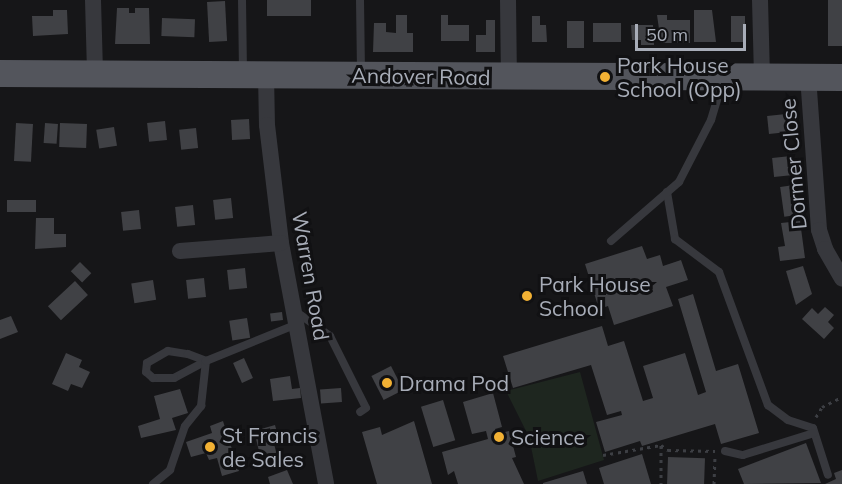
<!DOCTYPE html>
<html>
<head>
<meta charset="utf-8">
<style>
	body { margin:0 }
	#map { position:relative; width:842px; height:484px; overflow:hidden; background:#161618; font-family:Mulish,sans-serif }
	div>[style] { position:absolute }
	[style*='--x'] { left:calc(var(--x)*1px); top:calc(var(--y)*1px); width:calc(var(--w)*1px); rotate:calc(var(--a)*1deg) }
	.green>* { inset:0; background:#1e261f }
	.building>* { inset:0; background:#404145; transform-origin:0 0 }
	.path>* { height:3px; margin-top:-1.5px; transform-origin:0; background:repeating-linear-gradient(90deg,#3d3f44 0 3px,transparent 0 7.5px) }
	.lane>* { height:8px; margin:-4px; padding:0 4px; transform-origin:4px; border-radius:4px; background:#37383d }
	.street>* { height:16px; margin:-8px; padding:0 8px; transform-origin:8px; border-radius:8px; background:#37383d }
	.primary>* { height:27px; margin:-13.5px; padding:0 13.5px; transform-origin:13.5px; border-radius:13.5px; background:#53555c }
	.dots>* { width:16px; height:16px; translate:-50% -50%; box-sizing:border-box; border:3px solid #111113; border-radius:50% }
	span { translate:-50% -50%; white-space:nowrap; text-align:center; line-height:1.15; -webkit-text-stroke:6px #111113; paint-order:stroke }
	.poi-label { font-size:21px; color:#a8adb8 }
	.left { translate:0 -50%; text-align:left }
	.street-label { font-size:21px; color:#a8adb8 }
	.scale { position:absolute; left:635px; top:24px; width:111px; height:27px; box-sizing:border-box; border:3px solid #a8adb8; border-top:0; padding-left:8px; font-size:18px; line-height:21px; white-space:nowrap; color:#a8adb8; -webkit-text-stroke:4px #111113; paint-order:stroke }
</style>
</head>
<body>
<div id="map">
	<div class="green">
		<i style="clip-path:polygon(580px 372px,604px 460px,538px 481px,529px 437px,506px 391px)"></i>
	</div>
	<div class="building">
		<i style="left:267px;top:0;width:44px;height:16px"></i>
		<i style="left:828px;top:0;width:14px;height:46px"></i>
		<i style="left:225px;top:1px;width:40px;height:18px;rotate:87deg"></i>
		<i style="clip-path:polygon(117px 8px,129px 8px,129px 13px,135px 13px,135px 8px,149px 8px,150px 44px,115px 44px)"></i>
		<i style="clip-path:polygon(53px 10px,67px 10px,68px 34px,33px 36px,32px 16px,53px 16px)"></i>
		<i style="clip-path:polygon(694px 10px,712px 10px,716px 42px,694px 42px)"></i>
		<i style="clip-path:polygon(396px 15px,407px 15px,407px 33px,413px 33px,413px 52px,373px 52px,374px 23px,386px 23px,386px 32px,396px 33px)"></i>
		<i style="clip-path:polygon(441px 15px,448px 15px,448px 25px,469px 25px,469px 41px,441px 41px)"></i>
		<i style="clip-path:polygon(657px 15px,667px 15px,667px 20px,690px 20px,690px 43px,661px 43px)"></i>
		<i style="clip-path:polygon(532px 16px,540px 16px,540px 25px,546px 25px,547px 42px,532px 42px)"></i>
		<i style="left:731px;top:16px;width:14px;height:26px"></i>
		<i style="left:162px;top:18px;width:33px;height:18px;rotate:2deg"></i>
		<i style="clip-path:polygon(486px 20px,495px 20px,495px 52px,476px 52px,476px 35px,486px 35px)"></i>
		<i style="left:567px;top:21px;width:17px;height:27px"></i>
		<i style="left:593px;top:23px;width:28px;height:19px"></i>
		<i style="clip-path:polygon(631px 25px,653px 25px,654px 45px,641px 45px,641px 40px,632px 40px)"></i>
		<i style="left:786px;top:114px;width:18px;height:19px;rotate:84deg"></i>
		<i style="left:249px;top:119px;width:20px;height:18px;rotate:87deg"></i>
		<i style="left:165px;top:121px;width:19px;height:18px;rotate:84deg"></i>
		<i style="left:16px;top:123px;width:17px;height:38px;rotate:3deg"></i>
		<i style="left:45px;top:123px;width:13px;height:20px;rotate:4deg"></i>
		<i style="left:60px;top:123px;width:27px;height:24px;rotate:2deg"></i>
		<i style="left:114px;top:127px;width:19px;height:18px;rotate:81deg"></i>
		<i style="left:196px;top:128px;width:20px;height:17px;rotate:84deg"></i>
		<i style="left:791px;top:156px;width:19px;height:19px;rotate:84deg"></i>
		<i style="left:794px;top:185px;width:30px;height:14px;rotate:82deg"></i>
		<i style="left:231px;top:198px;width:20px;height:18px;rotate:84deg"></i>
		<i style="left:7px;top:200px;width:29px;height:12px"></i>
		<i style="left:193px;top:205px;width:20px;height:18px;rotate:84deg"></i>
		<i style="left:139px;top:210px;width:19px;height:18px;rotate:84deg"></i>
		<i style="clip-path:polygon(36px 218px,54px 218px,54px 234px,66px 234px,66px 247px,35px 249px)"></i>
		<i style="clip-path:polygon(800px 221px,805px 258px,780px 261px,778px 247px,785px 246px,781px 223px)"></i>
		<i style="clip-path:polygon(642px 246px,647px 259px,660px 255px,663px 266px,681px 260px,688px 280px,666px 287px,673px 306px,614px 325px,608px 306px,599px 309px,585px 264px)"></i>
		<i style="left:80px;top:262px;width:16px;height:13px;rotate:45deg"></i>
		<i style="clip-path:polygon(803px 266px,812px 294px,796px 305px,786px 271px)"></i>
		<i style="left:245px;top:268px;width:20px;height:18px;rotate:84deg"></i>
		<i style="left:204px;top:278px;width:19px;height:18px;rotate:84deg"></i>
		<i style="left:153px;top:280px;width:20px;height:22px;rotate:81deg"></i>
		<i style="left:75px;top:281px;width:19px;height:37px;rotate:47deg"></i>
		<i style="clip-path:polygon(693px 294px,716px 371px,738px 364px,759px 433px,721px 444px,715px 424px,642px 446px,640px 441px,605px 452px,596px 422px,622px 415px,621px 411px,607px 415px,591px 365px,513px 388px,503px 356px,602px 326px,608px 346px,624px 341px,643px 401px,653px 398px,643px 366px,685px 353px,698px 395px,706px 392px,678px 299px)"></i>
		<i style="clip-path:polygon(825px 307px,834px 315px,828px 322px,834px 328px,824px 339px,802px 319px,812px 308px,818px 314px)"></i>
		<i style="left:282px;top:312px;width:8px;height:12px;rotate:83deg"></i>
		<i style="clip-path:polygon(11px 316px,18px 332px,0 339px,0 320px)"></i>
		<i style="left:247px;top:318px;width:20px;height:18px;rotate:81deg"></i>
		<i style="clip-path:polygon(66px 353px,82px 360px,79px 367px,90px 372px,82px 388px,71px 384px,68px 391px,52px 384px)"></i>
		<i style="left:244px;top:358px;width:22px;height:12px;rotate:66deg"></i>
		<i style="left:391px;top:366px;width:27px;height:22px;rotate:63deg"></i>
		<i style="clip-path:polygon(290px 376px,292px 389px,300px 388px,301px 398px,273px 401px,270px 379px)"></i>
		<i style="left:341px;top:388px;width:14px;height:21px;rotate:86deg"></i>
		<i style="clip-path:polygon(180px 389px,188px 413px,172px 418px,176px 430px,141px 438px,138px 426px,160px 419px,154px 396px)"></i>
		<i style="clip-path:polygon(493px 393px,502px 427px,495px 429px,497px 434px,509px 431px,516px 457px,512px 458px,524px 484px,458px 484px,454px 471px,448px 475px,442px 452px,488px 439px,486px 431px,472px 434px,463px 402px)"></i>
		<i style="left:443px;top:400px;width:42px;height:23px;rotate:73deg"></i>
		<i style="clip-path:polygon(223px 421px,239px 471px,222px 476px,217px 458px,209px 460px,206px 453px,191px 457px,186px 442px,212px 433px,210px 426px)"></i>
		<i style="clip-path:polygon(414px 421px,432px 484px,377px 484px,362px 432px,380px 427px,382px 435px)"></i>
		<i style="clip-path:polygon(275px 425px,280px 443px,274px 444px,277px 455px,261px 459px,254px 431px)"></i>
		<i style="clip-path:polygon(806px 443px,821px 483px,744px 484px,738px 469px)"></i>
		<i style="clip-path:polygon(642px 454px,651px 484px,604px 484px,599px 468px)"></i>
		<i style="left:668px;top:457px;width:37px;height:27px;rotate:2deg"></i>
		<i style="clip-path:polygon(287px 470px,293px 484px,270px 484px,268px 477px)"></i>
		<i style="clip-path:polygon(842px 470px,842px 484px,825px 484px,836px 479px,834px 473px)"></i>
		<i style="clip-path:polygon(583px 471px,587px 484px,543px 484px,543px 483px)"></i>
	</div>
	<div class="path">
		<i style="--x:816;--y:417;--w:12;--a:-59"></i>
		<i style="--x:822;--y:407;--w:22;--a:-27"></i>
		<i style="--x:661;--y:445;--w:39;--a:90"></i>
		<i style="--x:603;--y:455;--w:59;--a:-9.8"></i>
		<i style="--x:661;--y:445;--w:9;--a:36"></i>
		<i style="--x:668;--y:450;--w:47;--a:1.2"></i>
		<i style="--x:714;--y:484;--w:28;--a:-88"></i>
	</div>
	<div class="lane">
		<i style="--x:242;--y:0;--w:70;--a:89.2"></i>
		<i style="--x:360;--y:0;--w:72;--a:89.2"></i>
		<i style="--x:667;--y:192;--w:48;--a:80.3"></i>
		<i style="--x:675;--y:239;--w:55;--a:36.9"></i>
		<i style="--x:719;--y:272;--w:142;--a:69.8"></i>
		<i style="--x:768;--y:405;--w:25;--a:37"></i>
		<i style="--x:788;--y:420;--w:26;--a:18"></i>
		<i style="--x:813;--y:428;--w:49;--a:72.3"></i>
		<i style="--x:611;--y:241;--w:90;--a:-40.9"></i>
		<i style="--x:679;--y:182;--w:70;--a:-62.7"></i>
		<i style="--x:711;--y:120;--w:42;--a:-73.3"></i>
		<i style="--x:295;--y:311;--w:43;--a:35.5"></i>
		<i style="--x:330;--y:336;--w:80;--a:63.4"></i>
		<i style="--x:366;--y:408;--w:7;--a:146"></i>
		<i style="--x:168;--y:351;--w:20;--a:9"></i>
		<i style="--x:188;--y:354;--w:19;--a:21"></i>
		<i style="--x:206;--y:361;--w:36;--a:152"></i>
		<i style="--x:174;--y:378;--w:21;--a:180"></i>
		<i style="--x:153;--y:378;--w:9;--a:-139"></i>
		<i style="--x:146;--y:372;--w:9;--a:-84"></i>
		<i style="--x:147;--y:363;--w:24;--a:-30"></i>
		<i style="--x:725;--y:451;--w:18;--a:13"></i>
		<i style="--x:743;--y:455;--w:74;--a:-17.2"></i>
		<i style="--x:153;--y:484;--w:22;--a:-39"></i>
		<i style="--x:170;--y:470;--w:46;--a:-71.2"></i>
		<i style="--x:185;--y:426;--w:26;--a:-51"></i>
		<i style="--x:201;--y:406;--w:45;--a:-83.7"></i>
		<i style="--x:206;--y:361;--w:98;--a:-22.1"></i>
	</div>
	<div class="street">
		<i style="--x:93;--y:0;--w:73;--a:88.4"></i>
		<i style="--x:508;--y:0;--w:77;--a:89.3"></i>
		<i style="--x:760;--y:0;--w:77;--a:88.5"></i>
		<i style="--x:266;--y:74;--w:51;--a:88.9"></i>
		<i style="--x:267;--y:125;--w:119;--a:83.2"></i>
		<i style="--x:281;--y:243;--w:245;--a:79.4"></i>
		<i style="--x:808;--y:76;--w:154;--a:85.9"></i>
		<i style="--x:819;--y:230;--w:20;--a:72"></i>
		<i style="--x:825;--y:249;--w:34;--a:60"></i>
		<i style="--x:180;--y:251;--w:101;--a:-4.5"></i>
	</div>
	<div class="primary">
		<i style="--x:0;--y:73;--w:842;--a:0.27"></i>
	</div>
	<div class="dots">
		<i style="left:605px;top:77px;background:#f2b134"></i>
		<i style="left:527px;top:296px;background:#f2b134"></i>
		<i style="left:387px;top:383px;background:#f2b134"></i>
		<i style="left:499px;top:437px;background:#f2b134"></i>
		<i style="left:210px;top:447px;background:#f2b134"></i>
	</div>
	<div class="poi-label">
		<span class="left" style="left:617px;top:77px">Park House<br>School (Opp)</span>
		<span class="left" style="left:539px;top:296px">Park House<br>School</span>
		<span class="left" style="left:399px;top:383px">Drama Pod</span>
		<span class="left" style="left:222px;top:447px">St Francis<br>de Sales</span>
		<span class="left" style="left:511px;top:437px">Science</span>
	</div>
	<div class="street-label">
		<span style="left:421px;top:76px;rotate:1deg">Andover Road</span>
		<span style="left:793px;top:164px;rotate:-95deg">Dormer Close</span>
		<span style="left:311px;top:276px;rotate:80deg">Warren Road</span>
	</div>
	<div class="scale">50 m</div>
</div>
</body>
</html>
